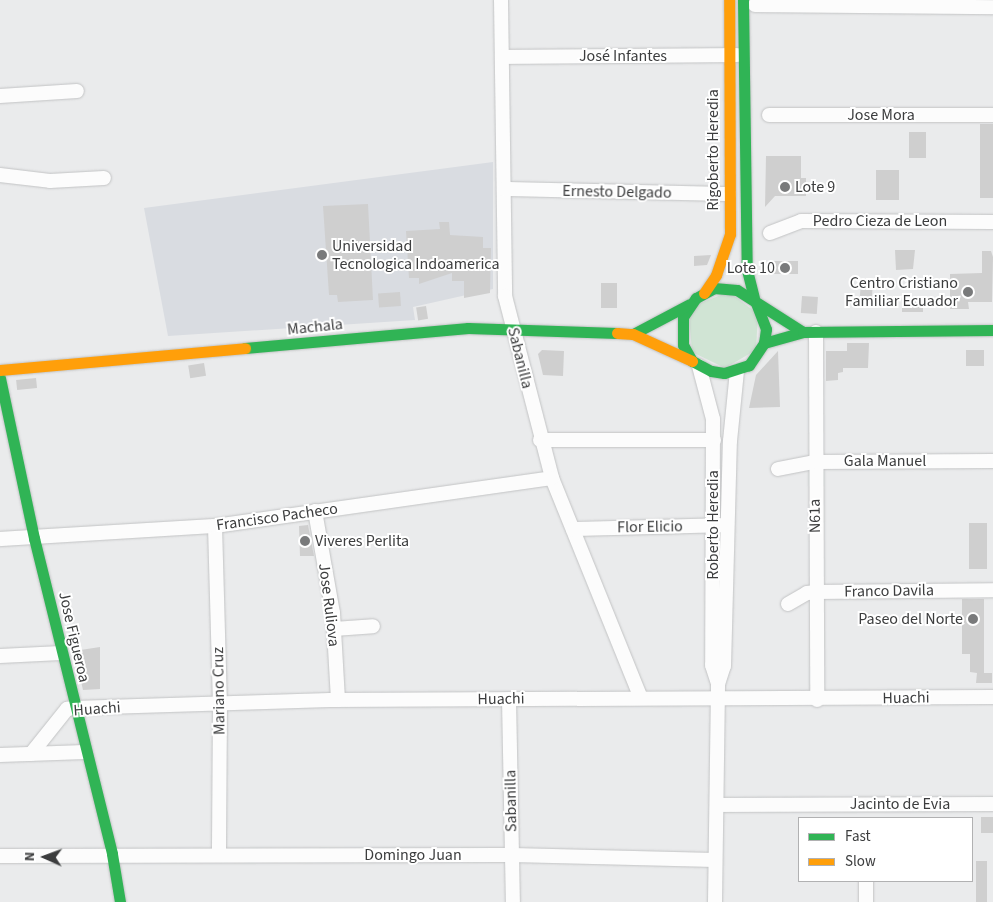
<!DOCTYPE html>
<html>
<head>
<meta charset="utf-8">
<style>
	body { margin:0 }
	#map { position:relative; width:993px; height:902px; overflow:hidden; background:#eaebec; font-family:"Source Sans 3",sans-serif }
	div>[style] { position:absolute }
	[style*='--x'] { left:calc(var(--x)*1px); top:calc(var(--y)*1px); width:calc(var(--w)*1px); rotate:calc(var(--a)*1deg) }
	.built>* { inset:0; background:#d9dce1 }
	.green>* { inset:0; background:#d0e4d4 }
	.building>* { inset:0; background:#cfcfcf; transform-origin:0 0 }
	.roads { filter:drop-shadow(0 0 1px #c2c3c4) drop-shadow(0 0 1px #c2c3c4) }
	.street>* { height:14px; margin:-7px; padding:0 7px; transform-origin:7px; border-radius:7px; background:#fcfcfc }
	.fast>* { height:11px; margin:-5.5px; padding:0 5.5px; transform-origin:5.5px; border-radius:5.5px; background:#30b455 }
	.slow>* { height:11px; margin:-5.5px; padding:0 5.5px; transform-origin:5.5px; border-radius:5.5px; background:#ff9f0a }
	.dots>* { width:14px; height:14px; translate:-50% -50%; box-sizing:border-box; border:2px solid #fff; border-radius:50% }
	span { translate:-50% -50%; white-space:nowrap; text-align:center; line-height:1.15; -webkit-text-stroke:4px #fff; paint-order:stroke }
	.street-label { font-size:16px; color:#3c3d3e }
	.poi-label { font-size:16px; color:#3c3d3e }
	.left { translate:0 -50%; text-align:left }
	.right { translate:-100% -50%; text-align:right }
	.legend { position:absolute; left:798px; top:817px; width:175px; height:65px; box-sizing:border-box; background:#fff; border:1px solid #b1b1b2; margin:0; padding:6px 9px; list-style:none; font-size:15px; color:#3c3d3e }
	.legend li { display:flex; align-items:center; gap:10px; height:25px }
	.legend b { width:25px; border:1px solid #b1b1b2 }
	.north { position:absolute; left:20px; top:832px; width:50px; height:50px; -webkit-text-stroke:4px #fff; paint-order:stroke; rotate:272deg; font-size:14px; font-weight:700; line-height:20px; text-align:center; color:#3c3d3e }
	.north::after { content:''; display:block; margin:auto; width:18px; height:22px; background:#3c3d3e; clip-path:polygon(50% 0,100% 100%,50% 72%,0 100%) }
</style>
</head>
<body>
<div id="map">
	<div class="built">
		<i style="clip-path:polygon(493px 162px,493px 289px,413px 307px,415px 320px,168px 336px,144px 208px)"></i>
	</div>
	<div class="green">
		<i style="clip-path:polygon(729px 292px,758px 314px,756px 350px,725px 368px,692px 352px,689px 316px,695px 305px)"></i>
	</div>
	<div class="building">
		<i style="left:980px;top:124px;width:13px;height:74px"></i>
		<i style="left:909px;top:132px;width:17px;height:26px"></i>
		<i style="clip-path:polygon(766px 156px,801px 156px,801px 178px,806px 178px,806px 196px,775px 196px,765px 207px)"></i>
		<i style="left:876px;top:170px;width:23px;height:30px"></i>
		<i style="clip-path:polygon(368px 204px,373px 300px,338px 302px,337px 295px,329px 295px,323px 206px)"></i>
		<i style="clip-path:polygon(439px 222px,449px 222px,450px 235px,483px 237px,483px 248px,491px 248px,490px 293px,464px 298px,464px 281px,452px 281px,452px 273px,419px 284px,419px 278px,409px 278px,406px 231px,440px 229px)"></i>
		<i style="clip-path:polygon(895px 250px,915px 250px,913px 269px,896px 270px)"></i>
		<i style="clip-path:polygon(982px 251px,991px 251px,993px 257px,992px 302px,968px 302px,969px 309px,950px 309px,950px 274px,982px 273px)"></i>
		<i style="clip-path:polygon(711px 255px,707px 265px,694px 266px,694px 256px)"></i>
		<i style="left:773px;top:261px;width:25px;height:13px"></i>
		<i style="left:601px;top:283px;width:16px;height:25px"></i>
		<i style="left:861px;top:283px;width:12px;height:23px;rotate:5deg"></i>
		<i style="left:400px;top:292px;width:14px;height:22px;rotate:86deg"></i>
		<i style="left:802px;top:296px;width:16px;height:17px;rotate:4deg"></i>
		<i style="left:902px;top:297px;width:21px;height:15px"></i>
		<i style="left:426px;top:306px;width:13px;height:10px;rotate:81deg"></i>
		<i style="clip-path:polygon(847px 343px,869px 343px,868px 368px,843px 368px,843px 372px,838px 373px,838px 380px,826px 381px,826px 351px,847px 351px)"></i>
		<i style="clip-path:polygon(542px 350px,564px 351px,563px 376px,543px 375px,538px 354px)"></i>
		<i style="left:966px;top:350px;width:18px;height:16px"></i>
		<i style="clip-path:polygon(778px 351px,780px 407px,749px 408px,756px 375px)"></i>
		<i style="left:204px;top:363px;width:13px;height:16px;rotate:81deg"></i>
		<i style="left:36px;top:378px;width:10px;height:20px;rotate:84deg"></i>
		<i style="left:969px;top:523px;width:18px;height:46px"></i>
		<i style="clip-path:polygon(308px 525px,314px 556px,300px 556px,299px 526px)"></i>
		<i style="clip-path:polygon(962px 599px,984px 599px,984px 673px,980px 673px,992px 673px,992px 683px,976px 683px,977px 673px,970px 672px,970px 654px,962px 654px)"></i>
		<i style="clip-path:polygon(100px 647px,100px 689px,83px 690px,74px 651px)"></i>
		<i style="left:981px;top:817px;width:12px;height:16px"></i>
		<i style="left:987px;top:861px;width:41px;height:11px;rotate:90deg"></i>
	</div>
	<div class="roads">
		<div class="street">
			<i style="--x:501;--y:0;--w:296;--a:89.2"></i>
			<i style="--x:505;--y:296;--w:188;--a:75.5"></i>
			<i style="--x:552;--y:478;--w:235;--a:68"></i>
			<i style="--x:755;--y:5;--w:238;--a:0.5"></i>
			<i style="--x:503;--y:57;--w:234;--a:-0.5"></i>
			<i style="--x:0;--y:96;--w:77;--a:-3.7"></i>
			<i style="--x:769;--y:115;--w:224;--a:0"></i>
			<i style="--x:0;--y:175;--w:50;--a:6.8"></i>
			<i style="--x:50;--y:181;--w:54;--a:-3.2"></i>
			<i style="--x:504;--y:189;--w:225;--a:1.3"></i>
			<i style="--x:770;--y:233;--w:33;--a:-21"></i>
			<i style="--x:801;--y:221;--w:192;--a:0.3"></i>
			<i style="--x:816;--y:332;--w:368;--a:89.8"></i>
			<i style="--x:699;--y:366;--w:55;--a:75.2"></i>
			<i style="--x:713;--y:419;--w:246;--a:90.2"></i>
			<i style="--x:712;--y:665;--w:20;--a:72"></i>
			<i style="--x:540;--y:440;--w:174;--a:0"></i>
			<i style="--x:778;--y:469;--w:38;--a:-11"></i>
			<i style="--x:815;--y:462;--w:178;--a:-0.3"></i>
			<i style="--x:315;--y:511;--w:104;--a:80"></i>
			<i style="--x:333;--y:613;--w:87;--a:86.7"></i>
			<i style="--x:215;--y:526;--w:178;--a:88.4"></i>
			<i style="--x:220;--y:704;--w:151;--a:90.4"></i>
			<i style="--x:573;--y:529;--w:149;--a:-1.5"></i>
			<i style="--x:0;--y:539;--w:215;--a:-3.5"></i>
			<i style="--x:215;--y:526;--w:340;--a:-8.1"></i>
			<i style="--x:788;--y:604;--w:22;--a:-30"></i>
			<i style="--x:807;--y:593;--w:9;--a:-6"></i>
			<i style="--x:816;--y:592;--w:177;--a:-0.6"></i>
			<i style="--x:334;--y:629;--w:39;--a:-4"></i>
			<i style="--x:0;--y:656;--w:61;--a:-2.8"></i>
			<i style="--x:509;--y:699;--w:203;--a:88.9"></i>
			<i style="--x:31;--y:754;--w:58;--a:-51.3"></i>
			<i style="--x:67;--y:709;--w:7;--a:-8"></i>
			<i style="--x:74;--y:708;--w:256;--a:-1.8"></i>
			<i style="--x:330;--y:700;--w:663;--a:-0.26"></i>
			<i style="--x:0;--y:755;--w:85;--a:-2"></i>
			<i style="--x:717;--y:805;--w:276;--a:-0.2"></i>
			<i style="--x:0;--y:856;--w:512;--a:-0.11"></i>
			<i style="--x:512;--y:855;--w:203;--a:1.4"></i>
			<i style="--x:715;--y:902;--w:218;--a:-89.2"></i>
			<i style="--x:718;--y:684;--w:19;--a:-72"></i>
			<i style="--x:724;--y:666;--w:225;--a:-88.5"></i>
			<i style="--x:730;--y:441;--w:70;--a:-84.3"></i>
			<i style="--x:866;--y:902;--w:21;--a:-90"></i>
		</div>
		<div class="fast">
			<i style="--x:743;--y:0;--w:270;--a:89.2"></i>
			<i style="--x:747;--y:270;--w:29;--a:76"></i>
			<i style="--x:756;--y:303;--w:28;--a:69"></i>
			<i style="--x:766;--y:329;--w:14;--a:98"></i>
			<i style="--x:764;--y:343;--w:27;--a:124"></i>
			<i style="--x:749;--y:365;--w:26;--a:162"></i>
			<i style="--x:724;--y:373;--w:13;--a:-171"></i>
			<i style="--x:711;--y:371;--w:21;--a:-152"></i>
			<i style="--x:692;--y:361;--w:18;--a:-119"></i>
			<i style="--x:683;--y:345;--w:28;--a:-90"></i>
			<i style="--x:683;--y:317;--w:23;--a:-56"></i>
			<i style="--x:696;--y:298;--w:21;--a:-29"></i>
			<i style="--x:714;--y:288;--w:23;--a:5"></i>
			<i style="--x:737;--y:290;--w:78;--a:32.5"></i>
			<i style="--x:633;--y:334;--w:64;--a:-27.8"></i>
			<i style="--x:764;--y:343;--w:41;--a:-15.8"></i>
			<i style="--x:803;--y:332;--w:190;--a:-0.6"></i>
			<i style="--x:245;--y:348;--w:224;--a:-5.1"></i>
			<i style="--x:468;--y:328;--w:149;--a:1.9"></i>
			<i style="--x:0;--y:378;--w:164;--a:78"></i>
			<i style="--x:34;--y:538;--w:325;--a:76.1"></i>
			<i style="--x:112;--y:854;--w:49;--a:80.5"></i>
		</div>
		<div class="slow">
			<i style="--x:704;--y:293;--w:22;--a:-56"></i>
			<i style="--x:716;--y:275;--w:43;--a:-71.1"></i>
			<i style="--x:730;--y:234;--w:234;--a:-90.2"></i>
			<i style="--x:617;--y:333;--w:16;--a:4"></i>
			<i style="--x:633;--y:334;--w:65;--a:24.6"></i>
			<i style="--x:0;--y:370;--w:246;--a:-5.1"></i>
		</div>
	</div>
	<div class="dots">
		<i style="left:785px;top:187px;background:#797a7b"></i>
		<i style="left:322px;top:255px;background:#797a7b"></i>
		<i style="left:785px;top:268px;background:#797a7b"></i>
		<i style="left:968px;top:292px;background:#797a7b"></i>
		<i style="left:305px;top:541px;background:#797a7b"></i>
		<i style="left:973px;top:619px;background:#797a7b"></i>
	</div>
	<div class="street-label">
		<span style="left:623px;top:56px">José Infantes</span>
		<span style="left:881px;top:115px">Jose Mora</span>
		<span style="left:713px;top:150px;rotate:-90deg">Rigoberto Heredia</span>
		<span style="left:617px;top:192px;rotate:1deg">Ernesto Delgado</span>
		<span style="left:880px;top:221px">Pedro Cieza de Leon</span>
		<span style="left:315px;top:327px;rotate:-6deg">Machala</span>
		<span style="left:520px;top:358px;rotate:76deg">Sabanilla</span>
		<span style="left:885px;top:461px">Gala Manuel</span>
		<span style="left:815px;top:516px;rotate:-91deg">N61a</span>
		<span style="left:277px;top:517px;rotate:-8deg">Francisco Pacheco</span>
		<span style="left:713px;top:525px;rotate:-90deg">Roberto Heredia</span>
		<span style="left:650px;top:527px;rotate:-1deg">Flor Elicio</span>
		<span style="left:889px;top:591px;rotate:-1deg">Franco Davila</span>
		<span style="left:329px;top:605px;rotate:83deg">Jose Ruliova</span>
		<span style="left:74px;top:637px;rotate:77deg">Jose Figueroa</span>
		<span style="left:219px;top:691px;rotate:-91deg">Mariano Cruz</span>
		<span style="left:906px;top:698px;rotate:-1deg">Huachi</span>
		<span style="left:501px;top:699px;rotate:-1deg">Huachi</span>
		<span style="left:97px;top:709px;rotate:-4deg">Huachi</span>
		<span style="left:511px;top:801px;rotate:-91deg">Sabanilla</span>
		<span style="left:900px;top:804px">Jacinto de Evia</span>
		<span style="left:413px;top:855px">Domingo Juan</span>
	</div>
	<div class="poi-label">
		<span class="left" style="left:795px;top:187px">Lote 9</span>
		<span class="left" style="left:332px;top:255px">Universidad<br>Tecnologica Indoamerica</span>
		<span class="right" style="left:775px;top:268px">Lote 10</span>
		<span class="right" style="left:958px;top:292px">Centro Cristiano<br>Familiar Ecuador</span>
		<span class="left" style="left:315px;top:541px">Viveres Perlita</span>
		<span class="right" style="left:963px;top:619px">Paseo del Norte</span>
	</div>
	<ul class="legend">
	<li><b style="height:6px;background:#30b455"></b>Fast</li>
	<li><b style="height:6px;background:#ff9f0a"></b>Slow</li>
	</ul>
	<div class="north">N</div>
</div>
</body>
</html>
